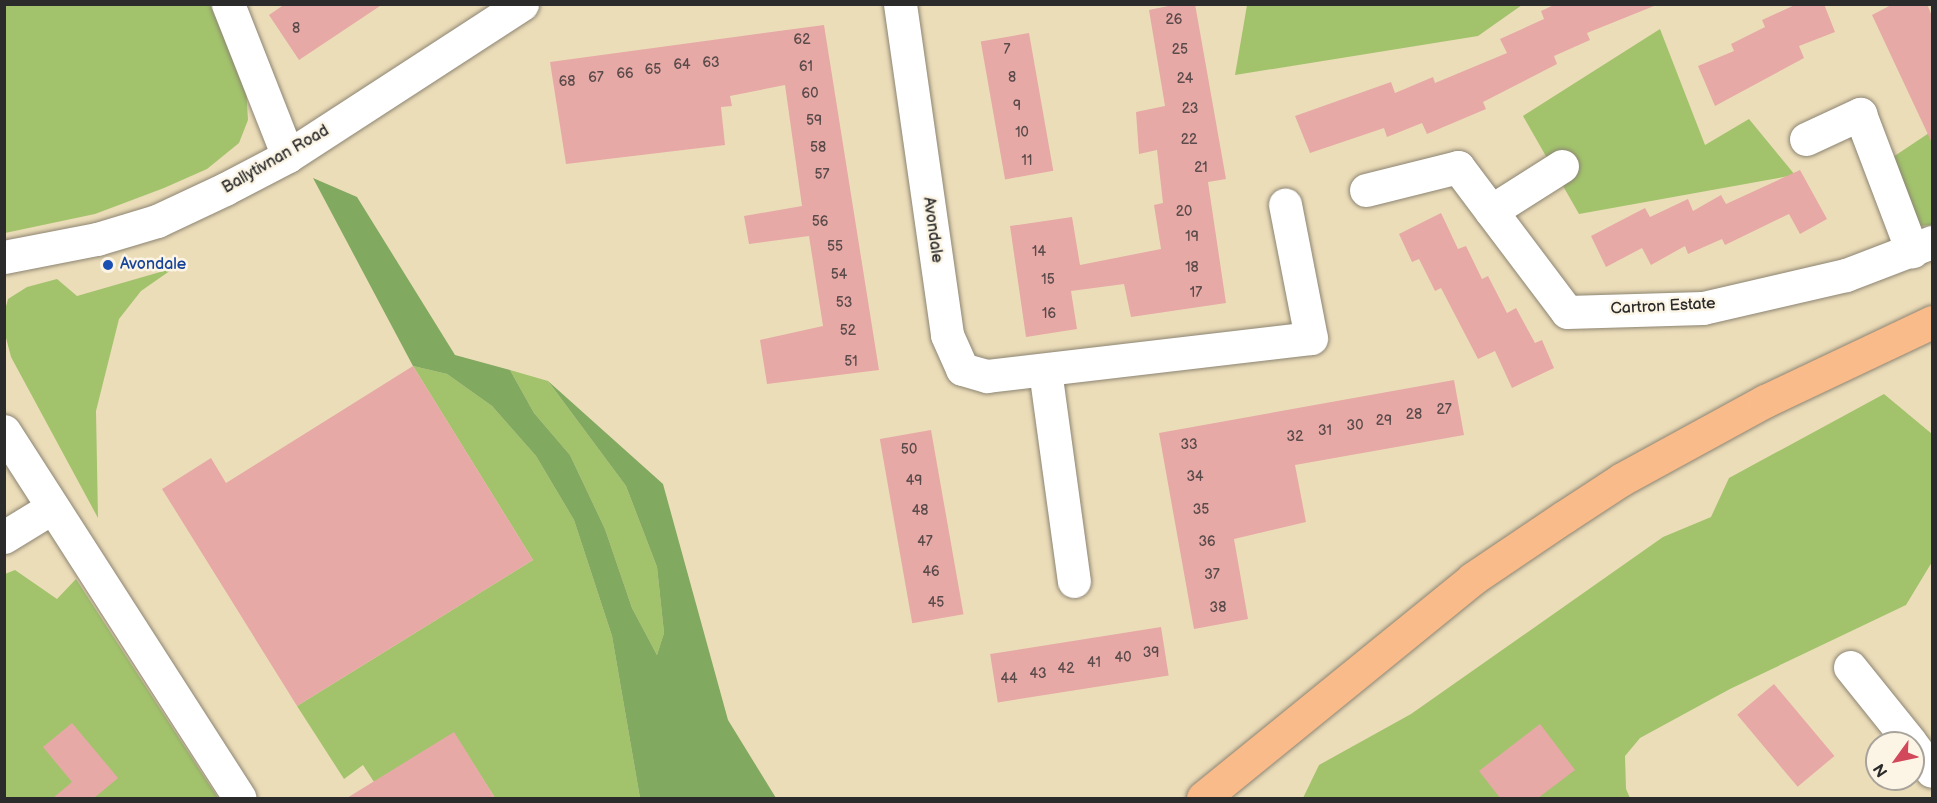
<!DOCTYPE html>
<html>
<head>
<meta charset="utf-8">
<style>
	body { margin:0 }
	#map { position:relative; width:1937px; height:803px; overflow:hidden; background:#ecddb9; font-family:"Balsamiq Sans",sans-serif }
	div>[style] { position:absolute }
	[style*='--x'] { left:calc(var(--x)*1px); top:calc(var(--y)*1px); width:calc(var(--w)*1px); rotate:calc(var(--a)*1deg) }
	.green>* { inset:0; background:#a2c36c }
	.forest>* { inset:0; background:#81a960 }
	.building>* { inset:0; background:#e6a9a6; transform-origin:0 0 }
	.roads { filter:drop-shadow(0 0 2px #8c8472) drop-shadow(0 0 2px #8c8472) }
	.minor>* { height:33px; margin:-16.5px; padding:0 16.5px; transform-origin:16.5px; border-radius:16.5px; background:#fff }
	.highway>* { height:33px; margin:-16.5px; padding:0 16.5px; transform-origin:16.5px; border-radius:16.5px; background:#fabb8b }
	.dots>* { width:16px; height:16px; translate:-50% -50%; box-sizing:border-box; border:3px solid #fcf5e5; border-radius:50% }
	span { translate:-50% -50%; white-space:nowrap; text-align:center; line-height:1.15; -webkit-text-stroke:5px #fcf5e5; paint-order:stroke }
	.number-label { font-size:14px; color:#5a4a4a }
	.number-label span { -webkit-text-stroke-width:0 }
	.street-label { font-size:16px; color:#2b2b2b }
	.transit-label { font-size:16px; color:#164399 }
	.left { translate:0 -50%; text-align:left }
	.frame { position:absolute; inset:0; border:6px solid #2b2b2b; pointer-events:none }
	.north { position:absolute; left:1865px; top:731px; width:60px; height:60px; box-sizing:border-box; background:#fcf5e5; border:2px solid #a8a49b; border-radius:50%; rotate:237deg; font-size:16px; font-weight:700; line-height:24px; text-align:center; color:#2b2b2b }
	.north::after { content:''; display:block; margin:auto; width:21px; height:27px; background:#d1495b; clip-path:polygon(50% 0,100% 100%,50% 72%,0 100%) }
</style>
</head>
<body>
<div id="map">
	<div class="green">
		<i style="clip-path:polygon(4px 5px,210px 5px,246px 87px,248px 120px,239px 143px,207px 169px,164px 188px,95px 214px,5px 233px)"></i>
		<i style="clip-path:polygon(1247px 5px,1247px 4px,1522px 5px,1478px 36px,1235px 75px)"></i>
		<i style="clip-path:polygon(1660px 29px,1705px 145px,1749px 119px,1795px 175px,1579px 214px,1523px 116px)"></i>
		<i style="clip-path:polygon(1932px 131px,1932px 225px,1919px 226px,1893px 157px)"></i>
		<i style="clip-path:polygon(174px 268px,141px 291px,119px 319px,96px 411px,98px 518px,11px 357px,5px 334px,5px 310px,8px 299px,27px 287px,57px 279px,77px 296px)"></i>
		<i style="clip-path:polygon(413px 366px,447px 374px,492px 406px,536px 456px,574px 520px,612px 636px,640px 798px,495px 798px,454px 733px,374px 782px,363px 765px,344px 779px,297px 706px,533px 560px)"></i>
		<i style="clip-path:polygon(510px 370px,548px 381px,626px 486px,657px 567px,664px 633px,657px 655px,632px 608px,605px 529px,570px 455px,534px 413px)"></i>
		<i style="clip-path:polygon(1884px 394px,1932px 434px,1932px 562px,1906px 605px,1730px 689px,1640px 738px,1625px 756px,1626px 789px,1630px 798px,1303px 798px,1319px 765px,1411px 714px,1663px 537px,1711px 517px,1729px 478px)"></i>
		<i style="clip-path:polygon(15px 570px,57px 599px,76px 579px,218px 798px,5px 798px,5px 574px)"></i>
	</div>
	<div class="forest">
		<i style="clip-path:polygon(313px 178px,357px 197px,455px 355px,510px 370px,534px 413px,570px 455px,605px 529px,632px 608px,657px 655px,664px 633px,657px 567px,626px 486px,548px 381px,663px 484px,728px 720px,776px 798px,640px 798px,612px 636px,574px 520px,536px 456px,492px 406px,447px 374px,413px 366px)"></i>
	</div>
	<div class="building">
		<i style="clip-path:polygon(285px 4px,383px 4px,299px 60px,269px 15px)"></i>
		<i style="clip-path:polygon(1178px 4px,1195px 4px,1226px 179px,1208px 182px,1226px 303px,1131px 317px,1124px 284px,1071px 291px,1077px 329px,1026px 337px,1010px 226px,1072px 217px,1080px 265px,1161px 249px,1154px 205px,1163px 203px,1157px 150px,1139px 154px,1136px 112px,1165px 106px,1149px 10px)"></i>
		<i style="clip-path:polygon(1556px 4px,1654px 6px,1587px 33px,1590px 40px,1554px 56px,1557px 64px,1483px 102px,1486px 109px,1427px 134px,1422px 123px,1387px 137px,1384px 128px,1310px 153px,1295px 116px,1391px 82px,1395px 93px,1433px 77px,1435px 83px,1507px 53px,1500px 39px,1544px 19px,1541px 11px)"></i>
		<i style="clip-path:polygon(1797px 4px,1824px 4px,1835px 32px,1799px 46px,1804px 58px,1715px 106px,1698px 66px,1734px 51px,1731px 44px,1765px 27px,1762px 20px)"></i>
		<i style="clip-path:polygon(1893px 4px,1927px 4px,1932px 16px,1932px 143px,1872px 15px)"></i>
		<i style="clip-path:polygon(824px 25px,879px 370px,767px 384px,760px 340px,823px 326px,809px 236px,749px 244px,744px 216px,802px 206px,785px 85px,730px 96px,732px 106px,721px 107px,725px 145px,566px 164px,550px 62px)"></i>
		<i style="left:1029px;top:33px;width:140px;height:49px;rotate:80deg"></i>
		<i style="clip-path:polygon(1800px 170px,1827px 219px,1800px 234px,1789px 214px,1725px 245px,1722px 239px,1688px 254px,1685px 246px,1651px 265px,1642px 248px,1606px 267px,1591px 236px,1645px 208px,1650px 217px,1688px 199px,1693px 211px,1721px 195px,1726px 204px)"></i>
		<i style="clip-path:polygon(1441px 213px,1458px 249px,1466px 246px,1482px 279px,1488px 276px,1507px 313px,1516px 308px,1535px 343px,1542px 340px,1554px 368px,1512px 388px,1495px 351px,1478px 359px,1441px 288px,1435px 291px,1419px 259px,1412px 262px,1399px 234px)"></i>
		<i style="clip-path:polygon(413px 366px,533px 560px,297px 706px,162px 489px,211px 458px,226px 483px)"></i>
		<i style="clip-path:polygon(1454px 380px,1464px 435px,1295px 465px,1306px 522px,1234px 539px,1248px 619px,1194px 629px,1159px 433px)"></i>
		<i style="left:931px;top:430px;width:187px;height:52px;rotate:80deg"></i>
		<i style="left:1161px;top:627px;width:49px;height:173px;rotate:81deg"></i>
		<i style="left:1774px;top:684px;width:94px;height:48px;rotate:50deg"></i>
		<i style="clip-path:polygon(72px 723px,118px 778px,94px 798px,53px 798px,72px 782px,43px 747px)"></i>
		<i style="clip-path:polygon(1540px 724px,1575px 770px,1538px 798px,1500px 798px,1479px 771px)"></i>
		<i style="clip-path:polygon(454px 732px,495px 798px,347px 798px)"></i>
	</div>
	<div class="roads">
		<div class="minor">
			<i style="--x:228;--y:4;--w:163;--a:68.5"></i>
			<i style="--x:900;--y:4;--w:334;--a:81.9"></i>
			<i style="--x:947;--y:335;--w:37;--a:66"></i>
			<i style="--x:962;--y:369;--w:26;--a:16"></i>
			<i style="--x:987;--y:376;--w:326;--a:-6.7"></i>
			<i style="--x:1311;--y:338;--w:136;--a:-101"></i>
			<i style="--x:1806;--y:139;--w:60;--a:-24.8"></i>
			<i style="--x:1860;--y:114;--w:147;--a:69.2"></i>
			<i style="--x:1562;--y:166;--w:84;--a:147.6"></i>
			<i style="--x:1491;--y:211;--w:126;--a:53"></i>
			<i style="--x:1567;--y:312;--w:136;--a:-1.7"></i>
			<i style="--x:1703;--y:308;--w:147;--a:-13"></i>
			<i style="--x:1846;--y:275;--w:92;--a:-21"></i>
			<i style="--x:1366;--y:190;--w:95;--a:-14"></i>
			<i style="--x:1458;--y:167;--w:55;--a:53.1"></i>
			<i style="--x:4;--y:257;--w:95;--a:-11"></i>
			<i style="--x:97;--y:239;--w:63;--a:-16.7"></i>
			<i style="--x:157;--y:221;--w:75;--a:-25.2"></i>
			<i style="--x:225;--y:189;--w:71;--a:-27.6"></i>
			<i style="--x:288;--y:156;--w:279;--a:-33"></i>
			<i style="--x:1045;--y:370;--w:213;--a:82.2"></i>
			<i style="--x:4;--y:431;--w:436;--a:57.3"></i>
			<i style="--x:4;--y:537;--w:57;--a:-31.5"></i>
			<i style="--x:1850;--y:667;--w:97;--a:51.2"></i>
			<i style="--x:1913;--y:746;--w:31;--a:53"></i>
		</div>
		<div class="highway">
			<i style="--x:1203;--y:798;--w:347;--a:-39.1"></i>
			<i style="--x:1472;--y:579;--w:111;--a:-34"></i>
			<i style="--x:1564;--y:517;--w:69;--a:-33.2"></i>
			<i style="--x:1622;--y:479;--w:163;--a:-28.6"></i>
			<i style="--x:1765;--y:401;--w:185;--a:-25.3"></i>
		</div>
	</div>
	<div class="dots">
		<i style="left:108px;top:265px;background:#1a4fb4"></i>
	</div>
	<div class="number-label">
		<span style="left:1174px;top:20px">26</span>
		<span style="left:296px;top:29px">8</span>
		<span style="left:802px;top:40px">62</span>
		<span style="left:1007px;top:50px">7</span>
		<span style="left:1180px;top:50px">25</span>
		<span style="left:711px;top:63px">63</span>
		<span style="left:682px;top:65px">64</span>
		<span style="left:806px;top:67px">61</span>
		<span style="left:653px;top:70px">65</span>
		<span style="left:625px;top:74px">66</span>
		<span style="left:596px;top:78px">67</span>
		<span style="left:1012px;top:78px">8</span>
		<span style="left:1185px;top:79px">24</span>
		<span style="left:567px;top:82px">68</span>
		<span style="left:810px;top:94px">60</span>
		<span style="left:1017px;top:106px">9</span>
		<span style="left:1190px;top:109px">23</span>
		<span style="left:814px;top:121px">59</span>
		<span style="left:1022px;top:133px">10</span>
		<span style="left:1189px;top:140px">22</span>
		<span style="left:818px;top:148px">58</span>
		<span style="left:1027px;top:161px">11</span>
		<span style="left:1201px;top:168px">21</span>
		<span style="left:822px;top:175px">57</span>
		<span style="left:1184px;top:212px">20</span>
		<span style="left:820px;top:222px">56</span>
		<span style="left:1192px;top:237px">19</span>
		<span style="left:835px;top:247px">55</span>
		<span style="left:1039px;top:252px">14</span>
		<span style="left:1192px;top:268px">18</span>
		<span style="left:839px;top:275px">54</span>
		<span style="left:1048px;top:280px">15</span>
		<span style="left:1196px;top:293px">17</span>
		<span style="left:844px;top:303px">53</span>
		<span style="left:1049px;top:314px">16</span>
		<span style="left:848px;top:331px">52</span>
		<span style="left:851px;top:362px">51</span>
		<span style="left:1444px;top:410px">27</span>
		<span style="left:1414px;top:415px">28</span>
		<span style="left:1384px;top:421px">29</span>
		<span style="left:1355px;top:426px">30</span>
		<span style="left:1325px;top:431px">31</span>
		<span style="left:1295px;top:437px">32</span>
		<span style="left:1189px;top:445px">33</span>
		<span style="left:909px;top:450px">50</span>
		<span style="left:1195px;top:477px">34</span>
		<span style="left:914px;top:481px">49</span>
		<span style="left:1201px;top:510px">35</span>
		<span style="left:920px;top:511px">48</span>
		<span style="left:925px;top:542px">47</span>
		<span style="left:1207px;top:542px">36</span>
		<span style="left:931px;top:572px">46</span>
		<span style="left:1212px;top:575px">37</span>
		<span style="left:936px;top:603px">45</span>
		<span style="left:1218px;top:608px">38</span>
		<span style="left:1151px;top:653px">39</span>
		<span style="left:1123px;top:658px">40</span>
		<span style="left:1094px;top:663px">41</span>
		<span style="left:1066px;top:669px">42</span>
		<span style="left:1038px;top:674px">43</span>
		<span style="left:1009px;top:679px">44</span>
	</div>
	<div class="street-label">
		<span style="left:276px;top:160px;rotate:-30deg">Ballytivnan Road</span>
		<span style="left:932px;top:230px;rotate:82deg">Avondale</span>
		<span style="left:1663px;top:307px;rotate:-3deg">Cartron Estate</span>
	</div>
	<div class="transit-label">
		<span class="left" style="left:120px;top:265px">Avondale</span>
	</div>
	<div class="frame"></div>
	<div class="north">N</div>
</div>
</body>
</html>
